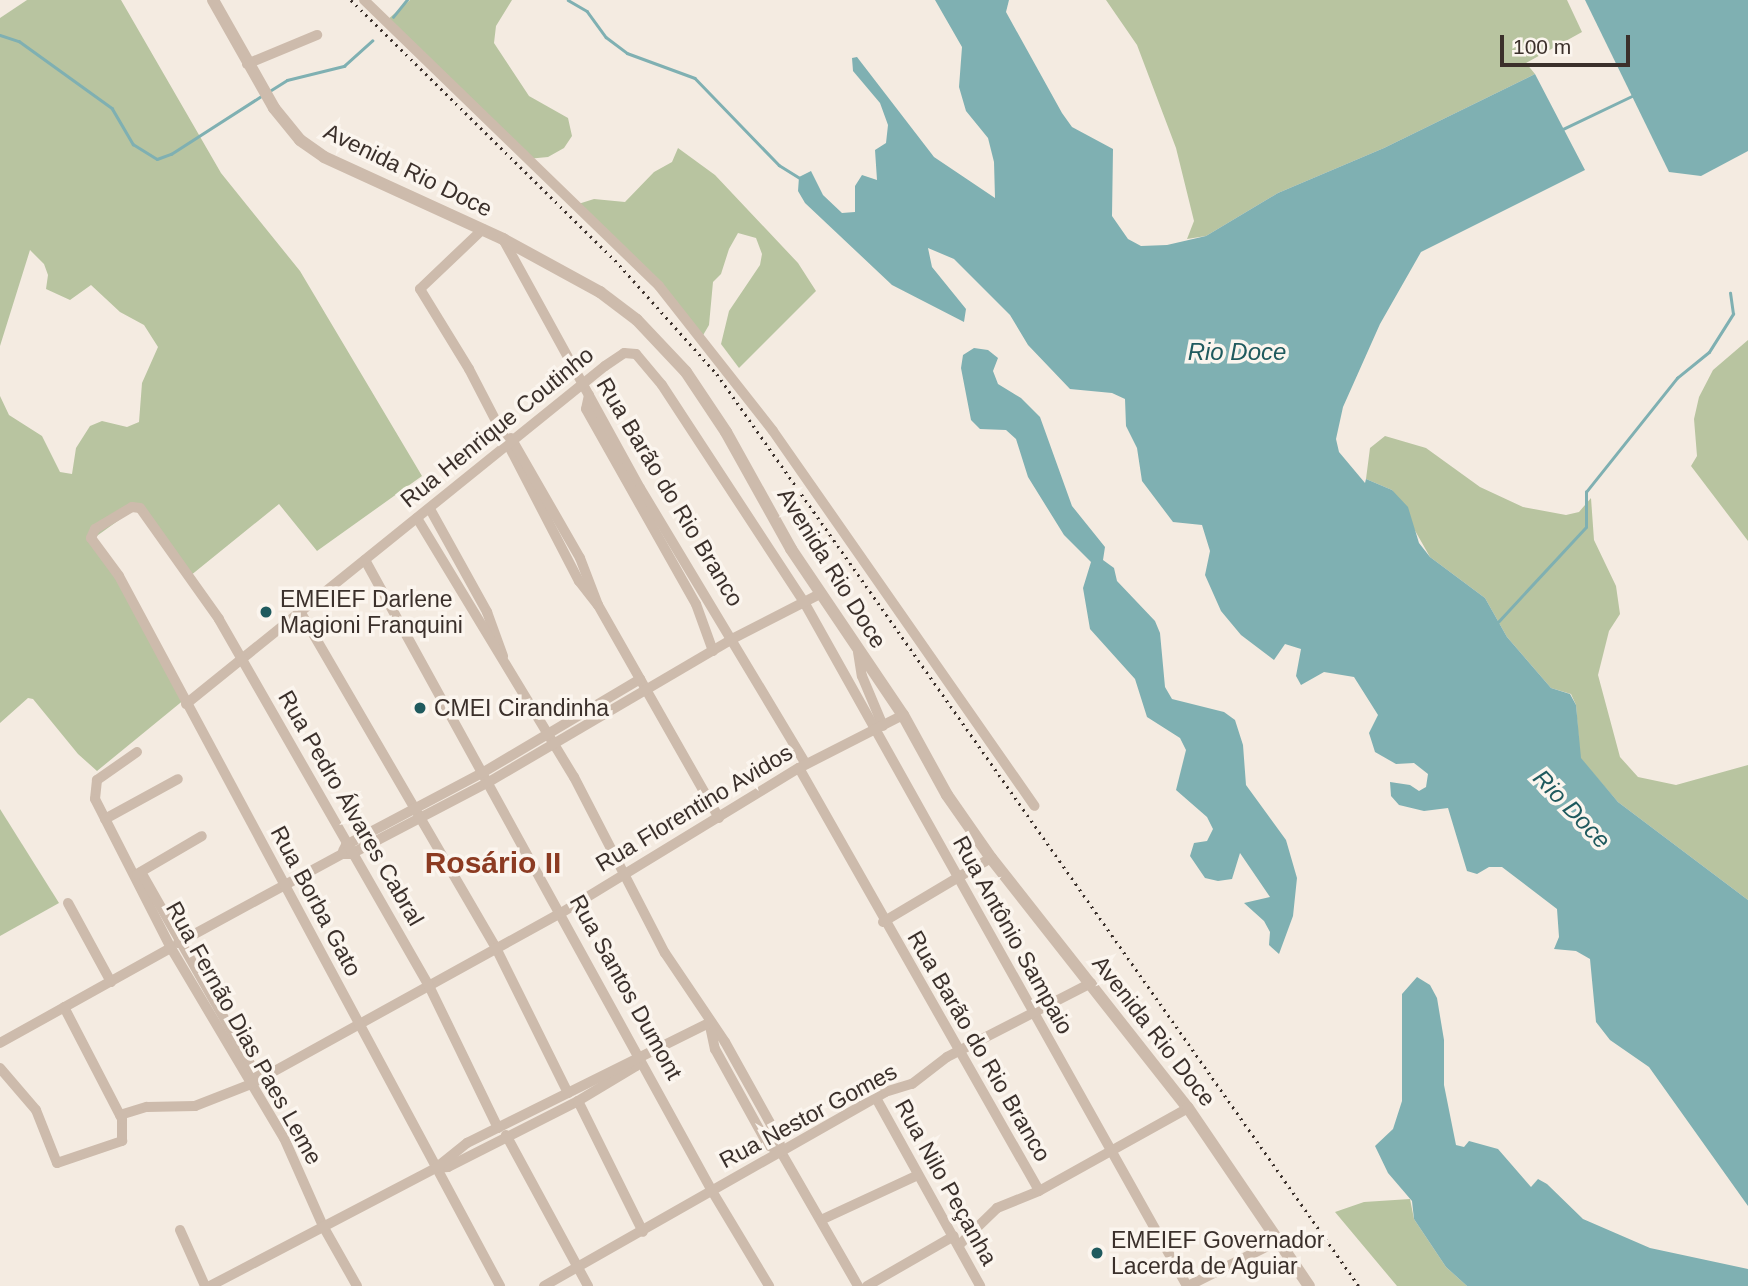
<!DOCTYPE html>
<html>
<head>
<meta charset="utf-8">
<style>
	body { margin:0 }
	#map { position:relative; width:1748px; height:1286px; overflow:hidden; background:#f4ebe1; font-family:Arial,sans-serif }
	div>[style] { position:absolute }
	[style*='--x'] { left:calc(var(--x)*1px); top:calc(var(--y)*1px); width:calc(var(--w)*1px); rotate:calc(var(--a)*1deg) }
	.green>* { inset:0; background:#b8c4a0 }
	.water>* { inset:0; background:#7fb0b2 }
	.stream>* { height:2.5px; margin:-1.25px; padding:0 1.25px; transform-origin:1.25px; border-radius:1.25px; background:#7fb0b2 }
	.minor>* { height:10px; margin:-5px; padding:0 5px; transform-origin:5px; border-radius:5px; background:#cdbbac }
	.tertiary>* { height:12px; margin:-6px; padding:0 6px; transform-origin:6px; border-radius:6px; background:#cdbbac }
	.rail>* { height:2.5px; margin-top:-1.25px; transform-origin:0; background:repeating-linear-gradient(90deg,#3b302b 0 2px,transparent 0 7px) }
	.dots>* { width:19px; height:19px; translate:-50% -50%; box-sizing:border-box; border:4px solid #fbf5ee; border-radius:50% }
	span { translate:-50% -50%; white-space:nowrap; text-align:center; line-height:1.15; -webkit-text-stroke:7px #fbf5ee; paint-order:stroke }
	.street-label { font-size:23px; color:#3b302b }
	.poi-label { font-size:23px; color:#3b302b }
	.left { translate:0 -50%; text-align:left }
	.water-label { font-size:24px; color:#1f5a5e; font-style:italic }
	.district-label { font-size:30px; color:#8c3b22; font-weight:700 }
	.scale { position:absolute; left:1500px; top:35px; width:130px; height:32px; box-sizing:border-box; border:4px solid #3b302b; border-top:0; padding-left:9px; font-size:21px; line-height:24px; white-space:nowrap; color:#3b302b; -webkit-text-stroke:5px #fbf5ee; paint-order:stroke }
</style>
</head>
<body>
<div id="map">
	<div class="green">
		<i style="clip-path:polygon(27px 0,121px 0,221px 173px,300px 271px,422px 476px,317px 551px,279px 504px,190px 576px,137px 507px,94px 538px,185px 699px,97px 771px,78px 754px,33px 699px,28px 698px,0 723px,0 396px,9px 415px,42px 436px,60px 472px,72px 474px,76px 448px,90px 426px,102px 421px,127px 427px,139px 422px,142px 383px,158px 347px,144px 325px,120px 312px,91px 285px,70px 300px,46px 289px,48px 275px,44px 264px,30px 250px,0 346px,0 18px)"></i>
		<i style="clip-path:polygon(410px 0,512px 0,496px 26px,494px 43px,529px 96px,568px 118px,572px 136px,564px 148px,548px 157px,527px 159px,386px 21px)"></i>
		<i style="clip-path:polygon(1106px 0,1567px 0,1582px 32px,1526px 63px,1535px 74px,1384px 148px,1278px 193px,1206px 236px,1187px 239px,1194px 221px,1176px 148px,1137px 45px)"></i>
		<i style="clip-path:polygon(678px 148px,715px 175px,798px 263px,816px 291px,739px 368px,721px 344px,729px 311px,760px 265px,762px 254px,756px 238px,738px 233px,729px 249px,721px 274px,713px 282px,709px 325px,702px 337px,575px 205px,594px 199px,625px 202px,654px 172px,672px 162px)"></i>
		<i style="clip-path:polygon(1748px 340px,1748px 541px,1691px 466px,1697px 456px,1694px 419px,1699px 397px,1713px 370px)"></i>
		<i style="clip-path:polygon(1385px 436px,1426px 448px,1480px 487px,1523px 507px,1566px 515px,1579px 512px,1591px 498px,1594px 540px,1616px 586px,1620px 614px,1609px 631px,1598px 675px,1620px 757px,1638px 777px,1676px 785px,1748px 765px,1748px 900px,1618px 802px,1580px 758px,1576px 705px,1571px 694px,1551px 688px,1507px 637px,1485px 598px,1430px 557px,1392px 490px,1366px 479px,1370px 448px)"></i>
		<i style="clip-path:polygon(0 809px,59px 903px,0 936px)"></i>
		<i style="clip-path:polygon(1410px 1199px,1414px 1219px,1446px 1267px,1467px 1286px,1397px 1286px,1335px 1212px,1364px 1202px)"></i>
	</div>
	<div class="water">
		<i style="clip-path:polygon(935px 0,1009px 0,1006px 12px,1062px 113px,1072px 127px,1113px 149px,1112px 216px,1128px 239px,1141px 246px,1167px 245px,1206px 236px,1278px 193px,1384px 148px,1535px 74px,1585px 170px,1421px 252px,1380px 324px,1343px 407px,1336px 439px,1339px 452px,1365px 483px,1366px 479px,1392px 490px,1408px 507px,1419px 543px,1430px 557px,1485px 598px,1507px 637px,1551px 688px,1570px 694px,1576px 705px,1581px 758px,1618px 802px,1748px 900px,1748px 1206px,1649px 1067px,1610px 1040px,1596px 1022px,1590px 959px,1576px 951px,1554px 949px,1559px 937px,1557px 909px,1502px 867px,1489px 867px,1477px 874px,1467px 871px,1448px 808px,1424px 811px,1399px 805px,1391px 796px,1390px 782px,1410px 785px,1419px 791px,1426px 787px,1428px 774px,1414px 763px,1396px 764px,1375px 752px,1369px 733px,1378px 715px,1354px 677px,1324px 672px,1301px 685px,1296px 676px,1301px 649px,1285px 644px,1274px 660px,1241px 635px,1221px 611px,1205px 575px,1210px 551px,1202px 525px,1173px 522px,1142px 481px,1137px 448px,1126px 426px,1125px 399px,1112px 393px,1070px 389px,1028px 345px,1010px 315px,954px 259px,928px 248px,932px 267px,966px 309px,964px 322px,892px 285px,805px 203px,798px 191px,799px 177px,811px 171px,823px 195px,842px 213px,855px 212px,855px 186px,862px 175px,877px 180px,875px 150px,886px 143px,888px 125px,880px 103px,853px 71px,852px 58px,857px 57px,934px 157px,995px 198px,994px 162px,988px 138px,966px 111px,959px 87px,962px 47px)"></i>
		<i style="clip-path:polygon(1585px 0,1748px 0,1748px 151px,1701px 176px,1669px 172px)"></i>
		<i style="clip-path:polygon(974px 348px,988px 350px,998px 358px,993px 371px,998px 384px,1021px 398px,1040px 417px,1072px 506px,1105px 547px,1103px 560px,1114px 568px,1117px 581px,1155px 621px,1160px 633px,1165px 687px,1172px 699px,1224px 712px,1235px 720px,1243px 745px,1246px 785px,1286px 840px,1297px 878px,1293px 916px,1279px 954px,1269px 945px,1270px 932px,1264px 921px,1244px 903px,1270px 897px,1240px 853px,1232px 879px,1218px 881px,1205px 878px,1190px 856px,1194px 843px,1207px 841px,1213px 829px,1207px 817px,1176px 790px,1186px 750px,1180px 738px,1147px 717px,1135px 679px,1090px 629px,1083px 588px,1091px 562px,1064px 535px,1028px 477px,1016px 439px,1006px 430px,980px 429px,971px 420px,961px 368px,963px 355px)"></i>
		<i style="clip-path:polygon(1417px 977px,1430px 985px,1437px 998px,1444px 1040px,1444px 1085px,1456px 1145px,1464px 1147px,1469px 1141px,1498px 1149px,1531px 1187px,1538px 1179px,1547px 1184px,1583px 1219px,1650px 1248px,1748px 1269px,1748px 1286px,1467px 1286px,1446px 1267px,1414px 1219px,1412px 1201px,1388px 1173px,1375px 1146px,1393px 1129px,1402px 1101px,1402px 994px)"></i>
	</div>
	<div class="stream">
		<i style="--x:568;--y:0;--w:22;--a:30"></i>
		<i style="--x:587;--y:11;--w:32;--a:54"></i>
		<i style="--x:606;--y:37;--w:26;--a:37"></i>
		<i style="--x:627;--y:53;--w:72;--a:20.2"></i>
		<i style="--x:695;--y:78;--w:121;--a:46"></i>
		<i style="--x:779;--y:165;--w:26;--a:32"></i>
		<i style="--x:393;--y:17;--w:22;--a:-51"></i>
		<i style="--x:0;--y:35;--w:20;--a:18"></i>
		<i style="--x:19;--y:41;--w:115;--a:35.8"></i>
		<i style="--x:112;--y:108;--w:42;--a:59.7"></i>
		<i style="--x:133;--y:144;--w:28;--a:32"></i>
		<i style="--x:157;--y:159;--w:15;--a:-20"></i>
		<i style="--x:171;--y:154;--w:109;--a:-32.7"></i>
		<i style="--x:268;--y:92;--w:22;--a:-32"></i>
		<i style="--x:287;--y:80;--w:59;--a:-13.8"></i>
		<i style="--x:344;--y:66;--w:38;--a:-42"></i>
		<i style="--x:1561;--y:130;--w:81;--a:-25.6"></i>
		<i style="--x:1498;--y:622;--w:129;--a:-47.2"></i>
		<i style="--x:1586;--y:527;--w:35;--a:-90"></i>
		<i style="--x:1586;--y:492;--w:146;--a:-51.4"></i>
		<i style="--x:1677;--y:378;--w:41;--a:-39.1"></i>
		<i style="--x:1709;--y:352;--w:45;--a:-57.7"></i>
		<i style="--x:1733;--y:314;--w:21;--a:-98"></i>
	</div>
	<div class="minor">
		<i style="--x:364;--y:0;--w:411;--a:44.1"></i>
		<i style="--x:659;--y:286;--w:184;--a:51.8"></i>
		<i style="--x:773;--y:431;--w:457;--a:55.1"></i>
		<i style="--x:247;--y:64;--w:76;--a:-22.5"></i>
		<i style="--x:483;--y:229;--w:87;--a:136.4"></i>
		<i style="--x:420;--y:289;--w:94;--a:58.5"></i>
		<i style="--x:469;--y:369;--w:239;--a:62.6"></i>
		<i style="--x:579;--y:581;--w:31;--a:52"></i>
		<i style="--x:503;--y:239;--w:284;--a:61.2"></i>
		<i style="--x:640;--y:488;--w:322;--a:59"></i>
		<i style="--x:589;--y:395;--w:14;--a:102"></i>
		<i style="--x:586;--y:409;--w:224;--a:60.6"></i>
		<i style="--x:696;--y:604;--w:50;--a:70.1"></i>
		<i style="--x:511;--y:438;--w:138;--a:60.1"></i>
		<i style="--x:580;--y:558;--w:50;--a:69"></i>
		<i style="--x:598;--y:605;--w:245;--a:60.4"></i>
		<i style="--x:430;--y:509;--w:118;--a:61"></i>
		<i style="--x:487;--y:612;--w:47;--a:70"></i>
		<i style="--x:417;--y:518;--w:303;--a:58.8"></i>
		<i style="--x:574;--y:777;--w:198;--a:62.7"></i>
		<i style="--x:665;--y:953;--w:107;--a:56"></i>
		<i style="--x:725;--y:1042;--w:111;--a:60.9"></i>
		<i style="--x:779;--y:1139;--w:13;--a:81"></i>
		<i style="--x:781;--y:1152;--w:155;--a:60.1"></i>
		<i style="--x:365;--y:560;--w:720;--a:61.19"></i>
		<i style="--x:712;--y:1191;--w:111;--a:59"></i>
		<i style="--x:301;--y:613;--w:388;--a:59.8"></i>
		<i style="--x:496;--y:948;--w:162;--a:63.6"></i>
		<i style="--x:858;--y:652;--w:24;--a:81"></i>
		<i style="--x:862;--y:676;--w:54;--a:67.2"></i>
		<i style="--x:186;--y:704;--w:538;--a:-38.89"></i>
		<i style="--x:605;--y:366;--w:23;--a:-34"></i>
		<i style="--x:624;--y:353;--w:12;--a:5"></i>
		<i style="--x:636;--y:354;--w:40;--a:50"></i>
		<i style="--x:662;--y:385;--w:259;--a:56.8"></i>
		<i style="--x:804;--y:602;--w:784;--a:60.75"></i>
		<i style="--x:137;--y:752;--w:49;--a:145"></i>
		<i style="--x:97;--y:780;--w:19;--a:96"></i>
		<i style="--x:95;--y:799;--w:167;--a:63"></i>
		<i style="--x:171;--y:948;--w:221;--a:59.3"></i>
		<i style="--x:284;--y:1138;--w:96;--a:66.1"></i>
		<i style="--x:323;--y:1226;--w:69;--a:60.5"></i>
		<i style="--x:799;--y:768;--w:486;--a:60.4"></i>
		<i style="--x:105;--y:819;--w:83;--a:-28.7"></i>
		<i style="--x:343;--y:851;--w:7;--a:-63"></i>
		<i style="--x:346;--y:845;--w:154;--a:-27.9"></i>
		<i style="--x:482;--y:773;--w:184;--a:-30.7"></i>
		<i style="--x:141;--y:872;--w:239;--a:60.4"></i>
		<i style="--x:137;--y:874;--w:75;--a:-30.3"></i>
		<i style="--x:68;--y:903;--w:90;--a:61.4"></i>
		<i style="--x:883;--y:922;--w:126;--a:-30.7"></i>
		<i style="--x:178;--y:943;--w:187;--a:-28.5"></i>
		<i style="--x:342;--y:854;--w:9;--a:0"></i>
		<i style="--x:351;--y:854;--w:153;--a:-27.6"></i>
		<i style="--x:487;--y:783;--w:286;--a:-30.4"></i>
		<i style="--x:734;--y:638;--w:97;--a:-27.1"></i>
		<i style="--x:710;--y:1026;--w:24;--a:78"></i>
		<i style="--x:715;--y:1049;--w:110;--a:61.1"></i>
		<i style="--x:768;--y:1145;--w:15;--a:28"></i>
		<i style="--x:0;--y:1043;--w:196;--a:-29.1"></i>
		<i style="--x:0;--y:1068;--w:55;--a:49.4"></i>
		<i style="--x:36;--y:1110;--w:57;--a:68.4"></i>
		<i style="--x:57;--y:1163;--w:69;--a:-18.7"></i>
		<i style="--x:122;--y:1141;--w:22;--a:-90"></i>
		<i style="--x:122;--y:1119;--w:126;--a:-117.4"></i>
		<i style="--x:876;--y:1098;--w:215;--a:61"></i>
		<i style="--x:578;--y:1101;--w:146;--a:63.6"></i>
		<i style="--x:120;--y:1115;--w:28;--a:-17"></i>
		<i style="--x:147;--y:1107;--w:48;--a:-1.2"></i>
		<i style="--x:195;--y:1106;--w:60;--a:-21.4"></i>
		<i style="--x:251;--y:1084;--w:354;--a:-28.9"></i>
		<i style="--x:561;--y:913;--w:279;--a:-31.4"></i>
		<i style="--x:799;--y:768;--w:117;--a:-27"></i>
		<i style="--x:498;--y:1128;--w:158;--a:-115.9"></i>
		<i style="--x:429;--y:986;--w:423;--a:-119.8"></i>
		<i style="--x:219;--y:619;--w:136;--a:-125.4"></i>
		<i style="--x:140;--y:508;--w:8;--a:-173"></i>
		<i style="--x:132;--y:507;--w:43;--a:149.3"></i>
		<i style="--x:95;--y:529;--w:10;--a:114"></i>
		<i style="--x:91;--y:538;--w:47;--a:53.6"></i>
		<i style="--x:119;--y:576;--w:806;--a:61.78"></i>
		<i style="--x:506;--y:1135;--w:172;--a:61.5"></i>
		<i style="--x:436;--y:1168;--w:12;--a:-5"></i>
		<i style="--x:448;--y:1167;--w:146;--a:-26.9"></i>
		<i style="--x:578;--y:1101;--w:68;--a:-31.1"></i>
		<i style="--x:636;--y:1066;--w:10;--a:-66"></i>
		<i style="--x:821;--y:1220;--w:107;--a:-24.9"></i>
		<i style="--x:180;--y:1230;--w:61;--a:65.9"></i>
		<i style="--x:959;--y:1245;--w:53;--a:-44.2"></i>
		<i style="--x:997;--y:1208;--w:45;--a:-22"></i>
		<i style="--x:1039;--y:1191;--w:171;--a:-29.1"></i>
		<i style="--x:210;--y:1286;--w:255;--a:-27.6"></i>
		<i style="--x:436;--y:1168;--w:40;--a:-39"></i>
		<i style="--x:467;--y:1143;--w:270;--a:-26.4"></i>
		<i style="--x:544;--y:1286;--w:392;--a:-29.6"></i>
		<i style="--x:885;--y:1092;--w:28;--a:-17"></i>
		<i style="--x:912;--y:1084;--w:44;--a:-37.6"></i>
		<i style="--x:947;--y:1057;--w:162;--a:-27.2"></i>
		<i style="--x:867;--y:1286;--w:100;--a:-29.9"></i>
		<i style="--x:1188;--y:1286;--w:103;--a:-26.6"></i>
	</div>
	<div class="tertiary">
		<i style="--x:213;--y:0;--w:124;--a:60.5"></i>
		<i style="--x:274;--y:108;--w:41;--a:50.9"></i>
		<i style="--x:300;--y:140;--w:29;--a:35"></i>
		<i style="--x:324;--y:157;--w:197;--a:24.6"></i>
		<i style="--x:503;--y:239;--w:111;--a:28.7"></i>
		<i style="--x:600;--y:292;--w:46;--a:37.1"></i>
		<i style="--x:637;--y:320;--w:71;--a:46.7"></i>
		<i style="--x:686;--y:372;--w:72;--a:56.3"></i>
		<i style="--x:726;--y:432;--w:134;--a:60.9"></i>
		<i style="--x:791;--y:549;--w:200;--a:56"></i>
		<i style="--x:903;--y:715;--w:91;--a:61.2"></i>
		<i style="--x:947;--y:795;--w:77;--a:55.1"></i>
		<i style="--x:991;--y:858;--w:318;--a:51.8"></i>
		<i style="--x:1188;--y:1108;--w:215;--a:55.8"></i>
	</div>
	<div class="rail">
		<i style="--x:351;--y:0;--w:371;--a:44.6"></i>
		<i style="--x:615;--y:260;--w:153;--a:48.2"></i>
		<i style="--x:717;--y:374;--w:1115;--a:54.86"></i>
	</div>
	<div class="dots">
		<i style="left:266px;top:612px;background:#1f5a5e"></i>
		<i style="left:420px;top:708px;background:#1f5a5e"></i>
		<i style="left:1097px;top:1253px;background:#1f5a5e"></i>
	</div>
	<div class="street-label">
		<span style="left:408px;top:170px;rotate:26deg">Avenida Rio Doce</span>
		<span style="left:497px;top:427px;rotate:-39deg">Rua Henrique Coutinho</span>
		<span style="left:670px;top:492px;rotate:59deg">Rua Barão do Rio Branco</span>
		<span style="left:832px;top:568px;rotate:58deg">Avenida Rio Doce</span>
		<span style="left:351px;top:808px;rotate:60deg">Rua Pedro Álvares Cabral</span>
		<span style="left:694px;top:808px;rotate:-31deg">Rua Florentino Avidos</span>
		<span style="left:316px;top:901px;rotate:62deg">Rua Borba Gato</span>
		<span style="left:1013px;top:935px;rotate:61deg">Rua Antônio Sampaio</span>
		<span style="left:626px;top:987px;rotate:61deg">Rua Santos Dumont</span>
		<span style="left:1154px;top:1031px;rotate:52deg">Avenida Rio Doce</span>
		<span style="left:244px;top:1033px;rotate:61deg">Rua Fernão Dias Paes Leme</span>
		<span style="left:979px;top:1046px;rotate:60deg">Rua Barão do Rio Branco</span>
		<span style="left:808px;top:1116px;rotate:-28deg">Rua Nestor Gomes</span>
		<span style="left:946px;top:1182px;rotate:61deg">Rua Nilo Peçanha</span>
	</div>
	<div class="poi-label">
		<span class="left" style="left:280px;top:612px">EMEIEF Darlene<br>Magioni Franquini</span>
		<span class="left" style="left:434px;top:708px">CMEI Cirandinha</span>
		<span class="left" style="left:1111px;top:1253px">EMEIEF Governador<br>Lacerda de Aguiar</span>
	</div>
	<div class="water-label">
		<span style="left:1237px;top:352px">Rio Doce</span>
		<span style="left:1572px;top:809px;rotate:46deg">Rio Doce</span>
	</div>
	<div class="district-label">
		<span style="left:493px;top:863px">Rosário II</span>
	</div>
	<div class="scale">100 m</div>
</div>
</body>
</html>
